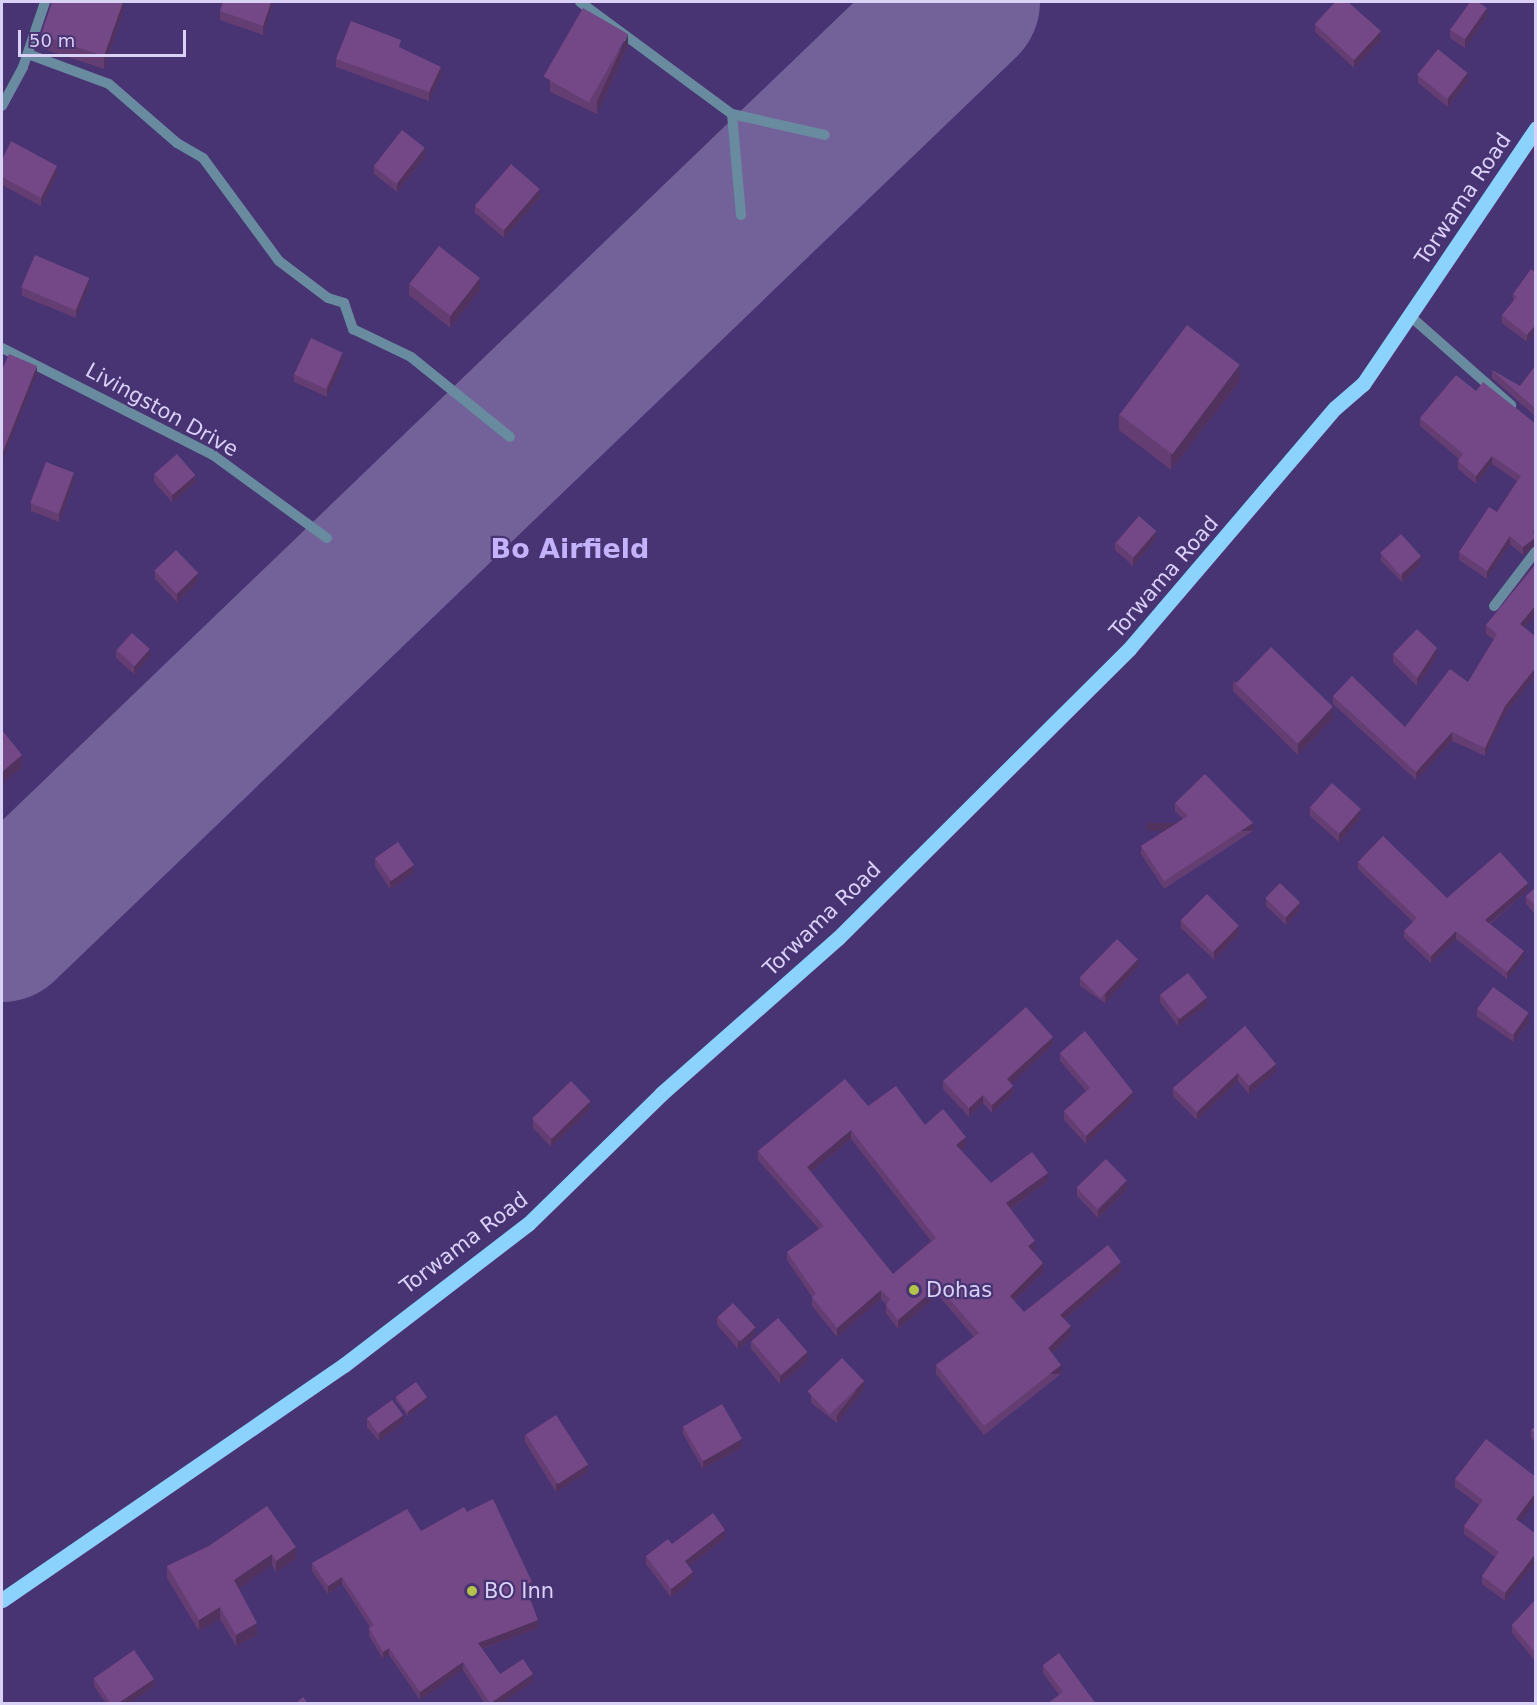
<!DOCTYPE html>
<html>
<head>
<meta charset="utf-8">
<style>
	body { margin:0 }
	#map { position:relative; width:1537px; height:1705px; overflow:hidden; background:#483373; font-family:"DejaVu Sans",sans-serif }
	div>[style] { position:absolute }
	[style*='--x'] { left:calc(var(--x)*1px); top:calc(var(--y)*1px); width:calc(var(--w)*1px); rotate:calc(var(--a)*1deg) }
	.runway>* { height:152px; margin:-76px; padding:0 76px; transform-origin:76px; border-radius:76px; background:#73629a }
	.minor>* { height:10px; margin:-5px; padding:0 5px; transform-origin:5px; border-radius:5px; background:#698b9f }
	.major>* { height:15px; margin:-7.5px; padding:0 7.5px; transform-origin:7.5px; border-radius:7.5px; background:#8bd2fc }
	.wall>* { inset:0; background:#643e73 }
	.shaded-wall>* { inset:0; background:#51325e; transform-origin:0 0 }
	.building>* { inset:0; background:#744886; transform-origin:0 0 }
	.dots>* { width:16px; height:16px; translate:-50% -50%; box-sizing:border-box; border:3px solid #483373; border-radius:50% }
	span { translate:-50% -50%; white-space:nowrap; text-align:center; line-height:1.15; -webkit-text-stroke:4.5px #483373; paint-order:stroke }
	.street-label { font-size:21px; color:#dad1f7 }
	.poi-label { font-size:21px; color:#dad1f7 }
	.left { translate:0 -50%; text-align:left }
	.district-label { font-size:27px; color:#c5b2fc; font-weight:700 }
	.frame { position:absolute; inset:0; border:3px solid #dad1f7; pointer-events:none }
	.scale { position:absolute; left:18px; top:30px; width:168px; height:27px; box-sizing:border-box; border:3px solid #dad1f7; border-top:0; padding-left:8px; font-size:18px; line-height:21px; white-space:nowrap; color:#dad1f7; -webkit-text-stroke:4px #483373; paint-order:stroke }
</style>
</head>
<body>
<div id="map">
	<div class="runway">
		<i style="--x:2;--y:926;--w:1334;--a:-43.85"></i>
	</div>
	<div class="minor">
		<i style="--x:580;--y:2;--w:189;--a:36.4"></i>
		<i style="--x:28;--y:54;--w:86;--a:20.3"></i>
		<i style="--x:109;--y:84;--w:90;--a:40.9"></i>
		<i style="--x:177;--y:143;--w:30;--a:30"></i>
		<i style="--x:203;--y:158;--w:128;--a:53.6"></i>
		<i style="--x:279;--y:261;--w:61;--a:37.1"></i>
		<i style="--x:328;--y:298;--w:17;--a:17"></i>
		<i style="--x:344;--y:303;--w:28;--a:71"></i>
		<i style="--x:353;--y:329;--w:64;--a:25.8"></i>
		<i style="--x:411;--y:357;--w:127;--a:38.9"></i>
		<i style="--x:2;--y:106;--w:44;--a:-61.7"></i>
		<i style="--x:23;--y:67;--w:69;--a:-71.3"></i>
		<i style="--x:741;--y:215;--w:101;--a:-95.1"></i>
		<i style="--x:732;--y:114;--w:95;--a:12.7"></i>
		<i style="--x:1410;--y:316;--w:135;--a:41.4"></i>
		<i style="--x:2;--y:348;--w:237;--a:26.9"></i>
		<i style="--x:213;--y:455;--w:141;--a:36.1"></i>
		<i style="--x:1494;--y:606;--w:69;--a:-52.6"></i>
	</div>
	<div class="major">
		<i style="--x:2;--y:1600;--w:415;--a:-34.5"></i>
		<i style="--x:344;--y:1365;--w:232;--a:-37.5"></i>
		<i style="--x:528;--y:1224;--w:186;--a:-44.3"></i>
		<i style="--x:661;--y:1094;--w:236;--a:-41.4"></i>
		<i style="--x:838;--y:938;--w:410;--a:-44.8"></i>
		<i style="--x:1129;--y:649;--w:317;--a:-49.5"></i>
		<i style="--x:1335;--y:408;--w:37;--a:-41"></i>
		<i style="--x:1363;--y:384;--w:309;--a:-55.9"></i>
	</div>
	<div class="wall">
		<i style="clip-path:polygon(124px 2px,124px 9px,104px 69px,41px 48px,41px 35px)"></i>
		<i style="clip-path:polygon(223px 2px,274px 2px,263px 35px,220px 20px,220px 11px)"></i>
		<i style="clip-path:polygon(1487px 16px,1465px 48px,1450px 38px,1450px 30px)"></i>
		<i style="clip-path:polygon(1315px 24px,1381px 40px,1354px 68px,1315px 32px)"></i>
		<i style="clip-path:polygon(628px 46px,597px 114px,550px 92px,550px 80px)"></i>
		<i style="clip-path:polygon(336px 59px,441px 75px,429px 101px,336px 67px)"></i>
		<i style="clip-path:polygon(1418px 75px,1468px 81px,1448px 107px,1418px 83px)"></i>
		<i style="clip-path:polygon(425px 157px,397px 192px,374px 174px,374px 166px)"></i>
		<i style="clip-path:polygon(2px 160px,57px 174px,41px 206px,2px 185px)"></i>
		<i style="clip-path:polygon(540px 197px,504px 238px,475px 213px,475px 205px)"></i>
		<i style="clip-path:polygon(1536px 273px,1536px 331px,1527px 342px,1502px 323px,1502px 315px,1513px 301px,1513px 294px)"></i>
		<i style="clip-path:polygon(409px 283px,480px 290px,450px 328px,409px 295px)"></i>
		<i style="clip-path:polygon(89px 286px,76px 318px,22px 296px,22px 288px)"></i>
		<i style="clip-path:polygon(343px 361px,327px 397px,294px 382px,294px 374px)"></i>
		<i style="clip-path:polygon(1536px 365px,1536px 417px,1492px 378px,1492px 370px,1520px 386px)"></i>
		<i style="clip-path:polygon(1240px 381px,1171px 470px,1119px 430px,1119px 414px)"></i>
		<i style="clip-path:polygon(1476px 391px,1536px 424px,1536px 545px,1523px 555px,1510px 544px,1487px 579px,1459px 560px,1459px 552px,1497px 512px,1517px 481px,1492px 464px,1476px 484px,1458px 469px,1458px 461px,1459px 459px,1420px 426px,1420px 418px)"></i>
		<i style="clip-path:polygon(154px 474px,195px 483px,172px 502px,154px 482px)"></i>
		<i style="clip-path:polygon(74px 481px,59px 522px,31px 511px,31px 503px)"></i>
		<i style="clip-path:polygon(1156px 539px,1133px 566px,1115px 550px,1115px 542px)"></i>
		<i style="clip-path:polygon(1381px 553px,1421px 564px,1402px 582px,1381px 561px)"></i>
		<i style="clip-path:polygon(1536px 555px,1536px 614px,1524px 628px,1536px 637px,1536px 675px,1505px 714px,1485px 756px,1452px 741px,1416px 780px,1333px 704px,1333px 696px,1405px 727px,1468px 682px,1494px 640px,1486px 634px,1486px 625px,1535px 564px)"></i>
		<i style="clip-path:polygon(155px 571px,198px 581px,177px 602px,155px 579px)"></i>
		<i style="clip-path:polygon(116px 650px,150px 657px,134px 674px,116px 658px)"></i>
		<i style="clip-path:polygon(1393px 654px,1437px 656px,1417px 686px,1393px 662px)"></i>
		<i style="clip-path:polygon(1233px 681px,1333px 718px,1298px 755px,1233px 691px)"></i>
		<i style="clip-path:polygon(1175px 803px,1253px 831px,1164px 889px,1141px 854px,1141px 846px,1183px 819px,1175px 811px)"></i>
		<i style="clip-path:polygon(1310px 808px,1361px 817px,1339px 842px,1310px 816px)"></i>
		<i style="clip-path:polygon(375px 858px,414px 873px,390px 889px,375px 866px)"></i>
		<i style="clip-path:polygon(1358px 862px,1447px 898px,1528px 890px,1490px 924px,1524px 958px,1507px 979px,1456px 939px,1431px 963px,1404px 938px,1404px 931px,1413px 922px,1358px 869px)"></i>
		<i style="clip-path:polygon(1536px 887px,1536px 915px,1526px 904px,1526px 896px)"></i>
		<i style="clip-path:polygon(1266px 898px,1300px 910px,1286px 925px,1266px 906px)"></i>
		<i style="clip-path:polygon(1181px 920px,1239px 934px,1214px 960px,1181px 928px)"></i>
		<i style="clip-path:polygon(1138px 967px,1105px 1003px,1080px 986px,1080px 978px)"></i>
		<i style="clip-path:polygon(1160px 994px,1207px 1005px,1178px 1026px,1160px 1002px)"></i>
		<i style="clip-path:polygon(1477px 1009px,1529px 1021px,1514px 1042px,1477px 1017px)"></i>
		<i style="clip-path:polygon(1245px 1026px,1276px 1072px,1249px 1094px,1238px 1081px,1197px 1120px,1173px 1096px,1173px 1088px)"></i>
		<i style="clip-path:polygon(1053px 1045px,1011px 1084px,1013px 1094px,992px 1113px,983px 1103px,969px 1117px,943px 1089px,943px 1081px)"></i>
		<i style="clip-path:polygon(1060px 1053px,1133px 1100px,1086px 1144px,1064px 1120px,1064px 1111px,1086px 1091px,1060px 1061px)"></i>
		<i style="clip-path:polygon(evenodd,868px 1106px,925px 1125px,966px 1146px,961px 1150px,991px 1183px,1048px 1181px,1011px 1209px,1035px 1250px,1033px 1252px,1043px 1272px,1014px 1301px,1024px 1312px,1121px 1271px,1065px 1319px,1071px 1335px,1052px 1353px,1061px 1374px,984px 1435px,936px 1374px,936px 1365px,974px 1337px,938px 1295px,898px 1329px,886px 1313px,886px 1304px,881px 1299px,837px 1337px,812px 1306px,812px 1297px,787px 1260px,787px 1252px,819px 1229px,758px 1160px,758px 1151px,868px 1106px,851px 1139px,931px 1241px,893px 1274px,811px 1172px,851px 1139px)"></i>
		<i style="clip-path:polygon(590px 1109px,551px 1147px,533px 1128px,533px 1120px)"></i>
		<i style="clip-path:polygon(1077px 1188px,1127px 1189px,1098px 1218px,1077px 1196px)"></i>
		<i style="clip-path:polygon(717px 1317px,755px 1335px,738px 1349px,717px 1325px)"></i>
		<i style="clip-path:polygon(751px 1341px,808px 1361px,780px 1384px,751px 1349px)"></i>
		<i style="clip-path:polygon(864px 1389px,837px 1423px,811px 1403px,811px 1394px)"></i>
		<i style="clip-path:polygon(396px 1397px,427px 1401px,408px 1416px,396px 1401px)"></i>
		<i style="clip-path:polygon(367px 1419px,403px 1423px,379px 1441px,367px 1427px)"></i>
		<i style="clip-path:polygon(683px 1426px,742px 1447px,703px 1469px,683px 1434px)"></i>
		<i style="clip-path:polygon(1536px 1426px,1536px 1443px,1531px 1438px,1531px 1430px)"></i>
		<i style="clip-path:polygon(525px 1434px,588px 1472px,556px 1492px,525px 1442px)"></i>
		<i style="clip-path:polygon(1455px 1479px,1520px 1522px,1536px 1534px,1536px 1561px,1505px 1601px,1482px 1584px,1482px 1576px,1495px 1557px,1464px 1534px,1464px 1526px,1479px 1505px,1455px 1487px)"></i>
		<i style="clip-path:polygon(267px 1506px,296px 1559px,276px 1572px,272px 1565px,239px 1588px,257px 1635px,236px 1646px,220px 1619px,199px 1631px,167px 1578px,167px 1566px,209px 1546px)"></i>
		<i style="clip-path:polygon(467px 1512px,532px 1590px,528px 1592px,538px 1628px,482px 1649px,500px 1674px,533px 1682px,500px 1704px,485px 1704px,463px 1670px,420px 1700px,389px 1655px,383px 1659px,369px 1636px,369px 1628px,370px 1627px,342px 1584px,328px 1594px,312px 1571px,312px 1563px,421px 1531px)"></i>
		<i style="clip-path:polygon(725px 1538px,689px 1566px,693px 1580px,671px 1597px,646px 1564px,646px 1556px,672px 1544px)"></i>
		<i style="clip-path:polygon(1536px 1599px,1536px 1662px,1512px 1633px,1512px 1625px)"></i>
		<i style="clip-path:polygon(1043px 1665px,1096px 1704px,1059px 1695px,1043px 1673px)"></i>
		<i style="clip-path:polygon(94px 1678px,154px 1687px,129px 1704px,106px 1704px,94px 1686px)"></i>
	</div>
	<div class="shaded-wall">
		<i style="clip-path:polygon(123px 2px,124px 2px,124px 9px,104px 69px,104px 56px)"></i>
		<i style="clip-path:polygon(271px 2px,274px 2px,263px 35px,263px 26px)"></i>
		<i style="clip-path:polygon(1487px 8px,1487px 16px,1465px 48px,1465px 39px)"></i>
		<i style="clip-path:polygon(1381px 31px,1381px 40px,1354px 68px,1354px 60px)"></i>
		<i style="clip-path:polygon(628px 34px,628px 46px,597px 114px,597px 101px)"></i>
		<i style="clip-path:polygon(441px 67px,441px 75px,429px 101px,429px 92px)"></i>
		<i style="clip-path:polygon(1468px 73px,1468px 81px,1448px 107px,1448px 99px)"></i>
		<i style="clip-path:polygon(425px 148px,425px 157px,397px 192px,397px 183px)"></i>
		<i style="clip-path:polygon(57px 166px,57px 174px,41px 206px,41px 198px)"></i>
		<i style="clip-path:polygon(540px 189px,540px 197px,504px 238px,504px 230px)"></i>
		<i style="clip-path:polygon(89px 278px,89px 286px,76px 318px,76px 310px)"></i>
		<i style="clip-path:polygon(480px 278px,480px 290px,450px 328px,450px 316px)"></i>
		<i style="clip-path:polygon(1536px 324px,1536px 331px,1527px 342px,1527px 335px)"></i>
		<i style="clip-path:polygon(343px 353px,343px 361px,327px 397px,327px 389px)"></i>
		<i style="clip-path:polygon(1240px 365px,1240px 381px,1171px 470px,1171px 454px)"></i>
		<i style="clip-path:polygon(37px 366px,37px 374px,2px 462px,2px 454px)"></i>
		<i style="clip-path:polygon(1492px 456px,1492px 464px,1476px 484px,1476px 476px)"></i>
		<i style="clip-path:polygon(74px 473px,74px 481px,59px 522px,59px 514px)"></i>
		<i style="clip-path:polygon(195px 475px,195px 483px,172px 502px,172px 494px)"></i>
		<i style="clip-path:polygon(1536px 527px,1536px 545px,1523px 555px,1523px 547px)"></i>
		<i style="clip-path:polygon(1156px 531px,1156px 539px,1133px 566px,1133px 557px)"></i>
		<i style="clip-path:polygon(1510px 536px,1510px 544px,1487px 579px,1487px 571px)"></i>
		<i style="clip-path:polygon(1421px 556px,1421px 564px,1402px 582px,1402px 574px)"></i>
		<i style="clip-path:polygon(198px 573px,198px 581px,177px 602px,177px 594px)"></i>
		<i style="clip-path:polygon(1536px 605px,1536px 614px,1520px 633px,1520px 624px)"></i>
		<i style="clip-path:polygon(1437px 648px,1437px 656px,1417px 686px,1417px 678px)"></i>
		<i style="clip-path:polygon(150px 649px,150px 657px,134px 674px,134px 666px)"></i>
		<i style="clip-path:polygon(1536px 667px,1536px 675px,1505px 714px,1485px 756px,1485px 748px,1505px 706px)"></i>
		<i style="clip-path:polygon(1333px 707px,1333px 718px,1298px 755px,1298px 744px)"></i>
		<i style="clip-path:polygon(1452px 732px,1452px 741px,1416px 780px,1416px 772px)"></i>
		<i style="clip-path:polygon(22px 755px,22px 767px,2px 784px,2px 772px)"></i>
		<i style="clip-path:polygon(1361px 809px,1361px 817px,1339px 842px,1339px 834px)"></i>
		<i style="left:1253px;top:823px;width:8px;height:106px;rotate:90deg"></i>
		<i style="clip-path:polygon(414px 865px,414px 873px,390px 889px,390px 881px)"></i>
		<i style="clip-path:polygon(1528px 883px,1528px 890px,1485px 927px,1485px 920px)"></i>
		<i style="clip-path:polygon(1300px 902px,1300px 910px,1286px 925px,1286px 917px)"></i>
		<i style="clip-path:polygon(1239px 926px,1239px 934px,1214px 960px,1214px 951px)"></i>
		<i style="clip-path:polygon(1456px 931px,1456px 939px,1431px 963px,1431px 956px)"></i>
		<i style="clip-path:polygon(1524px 951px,1524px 958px,1507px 979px,1507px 972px)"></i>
		<i style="clip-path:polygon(1138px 959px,1138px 967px,1105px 1003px,1105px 994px)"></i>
		<i style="clip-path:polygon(1207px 997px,1207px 1005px,1178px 1026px,1178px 1018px)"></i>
		<i style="clip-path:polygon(1529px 1013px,1529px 1021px,1514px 1042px,1514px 1034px)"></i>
		<i style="clip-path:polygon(1053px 1037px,1053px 1045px,1007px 1088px,1007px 1079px)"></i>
		<i style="clip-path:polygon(1276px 1064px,1276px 1072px,1249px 1094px,1249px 1086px)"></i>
		<i style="clip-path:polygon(1238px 1073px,1238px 1081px,1197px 1120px,1197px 1112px)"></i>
		<i style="clip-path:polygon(1013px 1086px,1013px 1094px,992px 1113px,992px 1105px)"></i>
		<i style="clip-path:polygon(1133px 1092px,1133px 1100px,1086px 1144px,1086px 1136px)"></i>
		<i style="clip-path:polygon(983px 1095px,983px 1103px,969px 1117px,969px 1108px)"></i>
		<i style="clip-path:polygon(590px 1101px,590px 1109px,551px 1147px,551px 1139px)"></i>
		<i style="clip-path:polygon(851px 1130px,851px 1139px,807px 1175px,807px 1167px)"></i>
		<i style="clip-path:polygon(966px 1137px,966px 1146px,956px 1154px,956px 1145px)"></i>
		<i style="clip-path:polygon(1048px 1173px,1048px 1181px,1006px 1212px,1006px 1203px)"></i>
		<i style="clip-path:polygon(1127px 1181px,1127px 1189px,1098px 1218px,1098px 1210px)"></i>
		<i style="clip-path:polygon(1035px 1241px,1035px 1250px,1028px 1255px,1028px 1246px)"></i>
		<i style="clip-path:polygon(1121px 1262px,1121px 1271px,1060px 1323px,1060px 1315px)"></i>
		<i style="clip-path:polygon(1043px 1263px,1043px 1272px,1010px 1305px,1010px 1296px)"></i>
		<i style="clip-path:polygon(938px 1286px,938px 1295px,898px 1329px,898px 1320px)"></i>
		<i style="clip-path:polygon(881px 1290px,881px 1299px,837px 1337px,837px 1328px)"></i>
		<i style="clip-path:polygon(1071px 1326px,1071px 1335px,1048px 1357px,1048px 1348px)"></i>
		<i style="clip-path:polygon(755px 1327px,755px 1335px,738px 1349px,738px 1341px)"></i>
		<i style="clip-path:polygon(808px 1352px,808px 1361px,780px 1384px,780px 1376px)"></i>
		<i style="left:1061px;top:1365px;width:9px;height:98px;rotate:90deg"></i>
		<i style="clip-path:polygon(864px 1381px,864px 1389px,837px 1423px,837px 1415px)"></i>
		<i style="clip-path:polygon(427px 1397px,427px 1401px,408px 1416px,408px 1412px)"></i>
		<i style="clip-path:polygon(403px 1415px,403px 1423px,379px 1441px,379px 1433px)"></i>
		<i style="clip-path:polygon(742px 1439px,742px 1447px,703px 1469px,703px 1461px)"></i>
		<i style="clip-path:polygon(588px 1464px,588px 1472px,556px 1492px,556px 1484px)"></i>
		<i style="clip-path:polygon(1536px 1492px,1536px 1501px,1516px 1527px,1516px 1519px)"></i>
		<i style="clip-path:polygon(725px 1530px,725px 1538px,685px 1569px,685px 1561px)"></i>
		<i style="clip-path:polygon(296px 1547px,296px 1559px,276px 1572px,276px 1561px)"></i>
		<i style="clip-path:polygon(1536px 1553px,1536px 1561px,1505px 1601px,1505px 1593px)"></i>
		<i style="clip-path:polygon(272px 1554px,272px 1565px,234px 1592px,234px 1580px)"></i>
		<i style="clip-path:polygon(693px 1572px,693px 1580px,671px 1597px,671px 1589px)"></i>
		<i style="clip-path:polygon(342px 1577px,342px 1584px,328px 1594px,328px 1586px)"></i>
		<i style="clip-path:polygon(532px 1582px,532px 1590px,525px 1593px,525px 1585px)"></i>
		<i style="clip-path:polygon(220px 1607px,220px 1619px,199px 1631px,199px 1620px)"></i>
		<i style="clip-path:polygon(538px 1620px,538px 1628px,478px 1650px,478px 1643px)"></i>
		<i style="clip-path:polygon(257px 1623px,257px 1635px,236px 1646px,236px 1635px)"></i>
		<i style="clip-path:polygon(389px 1648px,389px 1655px,383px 1659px,383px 1652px)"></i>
		<i style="clip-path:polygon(463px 1662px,463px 1670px,420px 1700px,420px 1692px)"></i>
		<i style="clip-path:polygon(533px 1674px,533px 1682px,500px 1704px,490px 1704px)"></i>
		<i style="clip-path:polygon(154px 1679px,154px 1687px,129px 1704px,117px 1704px)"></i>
	</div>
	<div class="building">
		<i style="clip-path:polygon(52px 2px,123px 2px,104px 56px,41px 35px)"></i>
		<i style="clip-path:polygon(223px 2px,271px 2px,263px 26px,220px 11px)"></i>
		<i style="clip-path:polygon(1335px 2px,1348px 2px,1381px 31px,1354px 60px,1315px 24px)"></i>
		<i style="clip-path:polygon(1470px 2px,1478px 2px,1487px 8px,1465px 39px,1450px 30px)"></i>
		<i style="left:583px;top:8px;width:52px;height:79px;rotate:30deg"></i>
		<i style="clip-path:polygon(351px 21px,401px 40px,399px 47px,441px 67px,429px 92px,336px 59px)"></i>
		<i style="left:1438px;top:49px;width:38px;height:33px;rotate:39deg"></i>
		<i style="left:402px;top:130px;width:29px;height:46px;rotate:38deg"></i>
		<i style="clip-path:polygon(11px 141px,57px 166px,41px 198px,2px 177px,2px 160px)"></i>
		<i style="left:511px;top:164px;width:38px;height:55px;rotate:41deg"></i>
		<i style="left:439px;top:246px;width:52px;height:48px;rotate:38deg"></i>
		<i style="left:35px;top:255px;width:59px;height:35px;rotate:23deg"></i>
		<i style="clip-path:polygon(1531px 269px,1536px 273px,1536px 324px,1527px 335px,1502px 315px,1517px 297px,1513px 294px)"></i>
		<i style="left:1187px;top:325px;width:66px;height:112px;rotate:37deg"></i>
		<i style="left:311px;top:338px;width:35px;height:40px;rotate:25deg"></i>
		<i style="clip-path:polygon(9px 354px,37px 366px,2px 454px,2px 370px)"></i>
		<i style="clip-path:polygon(1536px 365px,1536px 409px,1492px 370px,1520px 386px)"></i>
		<i style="clip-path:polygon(1456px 375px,1476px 391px,1483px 382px,1536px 424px,1536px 527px,1533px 532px,1536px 534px,1536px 537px,1523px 547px,1510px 536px,1487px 571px,1459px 552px,1489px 507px,1497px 512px,1521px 476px,1492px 456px,1476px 476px,1458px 461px,1463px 454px,1420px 418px)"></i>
		<i style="left:177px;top:454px;width:28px;height:30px;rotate:49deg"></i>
		<i style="left:46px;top:462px;width:30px;height:44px;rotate:21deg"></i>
		<i style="left:1139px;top:516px;width:23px;height:35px;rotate:41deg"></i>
		<i style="left:1401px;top:534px;width:30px;height:28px;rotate:48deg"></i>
		<i style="left:176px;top:550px;width:32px;height:30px;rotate:46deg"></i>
		<i style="clip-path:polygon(1536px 564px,1536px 605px,1520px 624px,1536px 637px,1536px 667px,1505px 706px,1485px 748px,1452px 732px,1416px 772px,1333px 696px,1352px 676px,1405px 727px,1450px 669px,1468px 682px,1497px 634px,1486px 625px)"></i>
		<i style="clip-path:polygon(1417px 629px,1437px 648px,1417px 678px,1393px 654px)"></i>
		<i style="left:132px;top:633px;width:24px;height:23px;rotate:42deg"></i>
		<i style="left:1271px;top:647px;width:86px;height:51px;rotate:44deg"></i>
		<i style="clip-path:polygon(2px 730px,22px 755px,2px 772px)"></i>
		<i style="clip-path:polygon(1205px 774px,1253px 823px,1164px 881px,1141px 846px,1188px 816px,1175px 803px)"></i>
		<i style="left:1332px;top:783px;width:39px;height:33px;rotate:42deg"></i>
		<i style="clip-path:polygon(1383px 836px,1447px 898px,1500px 852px,1528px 883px,1485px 920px,1524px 951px,1507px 972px,1456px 931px,1431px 956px,1404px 931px,1417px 918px,1358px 862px)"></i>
		<i style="left:398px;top:842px;width:28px;height:28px;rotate:55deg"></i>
		<i style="left:1280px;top:883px;width:28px;height:21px;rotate:44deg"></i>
		<i style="clip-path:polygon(1536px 887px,1536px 906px,1526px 896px)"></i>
		<i style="left:1207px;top:894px;width:45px;height:37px;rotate:45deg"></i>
		<i style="left:1117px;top:939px;width:29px;height:54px;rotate:44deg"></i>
		<i style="left:1188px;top:973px;width:31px;height:35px;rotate:52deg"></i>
		<i style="left:1493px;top:987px;width:44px;height:27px;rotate:36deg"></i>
		<i style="clip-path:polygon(1026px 1007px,1053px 1037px,1007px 1079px,1013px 1086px,992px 1105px,983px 1095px,969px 1108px,943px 1081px)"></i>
		<i style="clip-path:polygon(1245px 1026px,1276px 1064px,1249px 1086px,1238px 1073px,1197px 1112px,1173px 1088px)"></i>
		<i style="clip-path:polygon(1085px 1031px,1133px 1092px,1086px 1136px,1064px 1111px,1090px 1088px,1060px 1053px)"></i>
		<i style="clip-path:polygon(evenodd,845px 1079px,868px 1106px,896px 1086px,925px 1125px,943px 1109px,966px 1137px,956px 1145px,991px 1183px,1032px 1152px,1048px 1173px,1006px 1203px,1035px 1241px,1028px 1246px,1043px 1263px,1010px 1296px,1024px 1312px,1108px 1245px,1121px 1262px,1060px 1315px,1071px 1326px,1048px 1348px,1061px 1365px,984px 1426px,936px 1365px,979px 1333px,938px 1286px,898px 1320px,886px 1305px,890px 1299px,881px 1290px,837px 1328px,812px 1297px,816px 1294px,787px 1252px,824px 1226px,758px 1151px,845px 1079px,851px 1130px,936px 1238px,893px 1274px,807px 1167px,851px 1130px)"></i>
		<i style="left:571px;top:1081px;width:28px;height:54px;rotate:46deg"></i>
		<i style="left:1106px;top:1159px;width:30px;height:41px;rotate:46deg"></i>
		<i style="left:733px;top:1303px;width:33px;height:21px;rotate:47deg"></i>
		<i style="left:778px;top:1318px;width:45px;height:35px;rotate:49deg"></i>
		<i style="left:842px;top:1358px;width:32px;height:48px;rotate:46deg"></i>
		<i style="left:416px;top:1382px;width:19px;height:25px;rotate:54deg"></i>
		<i style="left:392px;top:1400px;width:19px;height:31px;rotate:54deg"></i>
		<i style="left:722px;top:1404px;width:40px;height:45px;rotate:60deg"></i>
		<i style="left:556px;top:1415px;width:59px;height:36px;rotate:57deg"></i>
		<i style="clip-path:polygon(1536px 1426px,1536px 1434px,1531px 1430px)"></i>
		<i style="clip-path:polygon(1486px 1439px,1536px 1477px,1536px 1492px,1516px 1519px,1536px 1534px,1536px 1553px,1505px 1593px,1482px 1576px,1499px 1552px,1464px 1526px,1483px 1500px,1455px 1479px)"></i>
		<i style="clip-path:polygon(493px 1499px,532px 1582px,525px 1585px,538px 1620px,478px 1643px,500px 1674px,523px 1659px,533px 1674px,490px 1703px,463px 1662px,420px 1692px,389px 1648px,383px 1652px,369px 1628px,374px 1625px,342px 1577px,328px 1586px,312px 1563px,407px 1509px,421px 1531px,464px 1507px,467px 1512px)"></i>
		<i style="clip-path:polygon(267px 1506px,296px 1547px,276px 1561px,272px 1554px,234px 1580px,257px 1623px,236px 1635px,220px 1607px,199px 1620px,167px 1566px,209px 1546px)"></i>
		<i style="clip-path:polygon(713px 1513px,725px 1530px,685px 1561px,693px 1572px,671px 1589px,646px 1556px,668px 1539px,672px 1544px)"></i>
		<i style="clip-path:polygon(1536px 1599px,1536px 1654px,1512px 1625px)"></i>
		<i style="clip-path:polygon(134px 1650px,154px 1679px,117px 1704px,111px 1704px,94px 1678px)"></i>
		<i style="clip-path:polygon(1059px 1653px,1096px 1704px,1048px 1703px,1063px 1692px,1043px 1665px)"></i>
		<i style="clip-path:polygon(303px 1697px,308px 1704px,295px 1704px)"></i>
	</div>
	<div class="dots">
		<i style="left:914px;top:1290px;background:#b3c24b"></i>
		<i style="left:472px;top:1591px;background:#b3c24b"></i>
	</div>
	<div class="street-label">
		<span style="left:1463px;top:199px;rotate:-56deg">Torwama Road</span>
		<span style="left:162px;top:410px;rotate:29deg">Livingston Drive</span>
		<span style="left:1164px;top:577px;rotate:-49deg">Torwama Road</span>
		<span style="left:822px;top:919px;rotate:-44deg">Torwama Road</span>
		<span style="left:464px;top:1243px;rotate:-37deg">Torwama Road</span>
	</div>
	<div class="poi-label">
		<span class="left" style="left:926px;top:1290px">Dohas</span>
		<span class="left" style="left:484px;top:1591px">BO Inn</span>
	</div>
	<div class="district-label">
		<span style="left:570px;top:549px">Bo Airfield</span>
	</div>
	<div class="frame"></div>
	<div class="scale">50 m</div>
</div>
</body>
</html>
